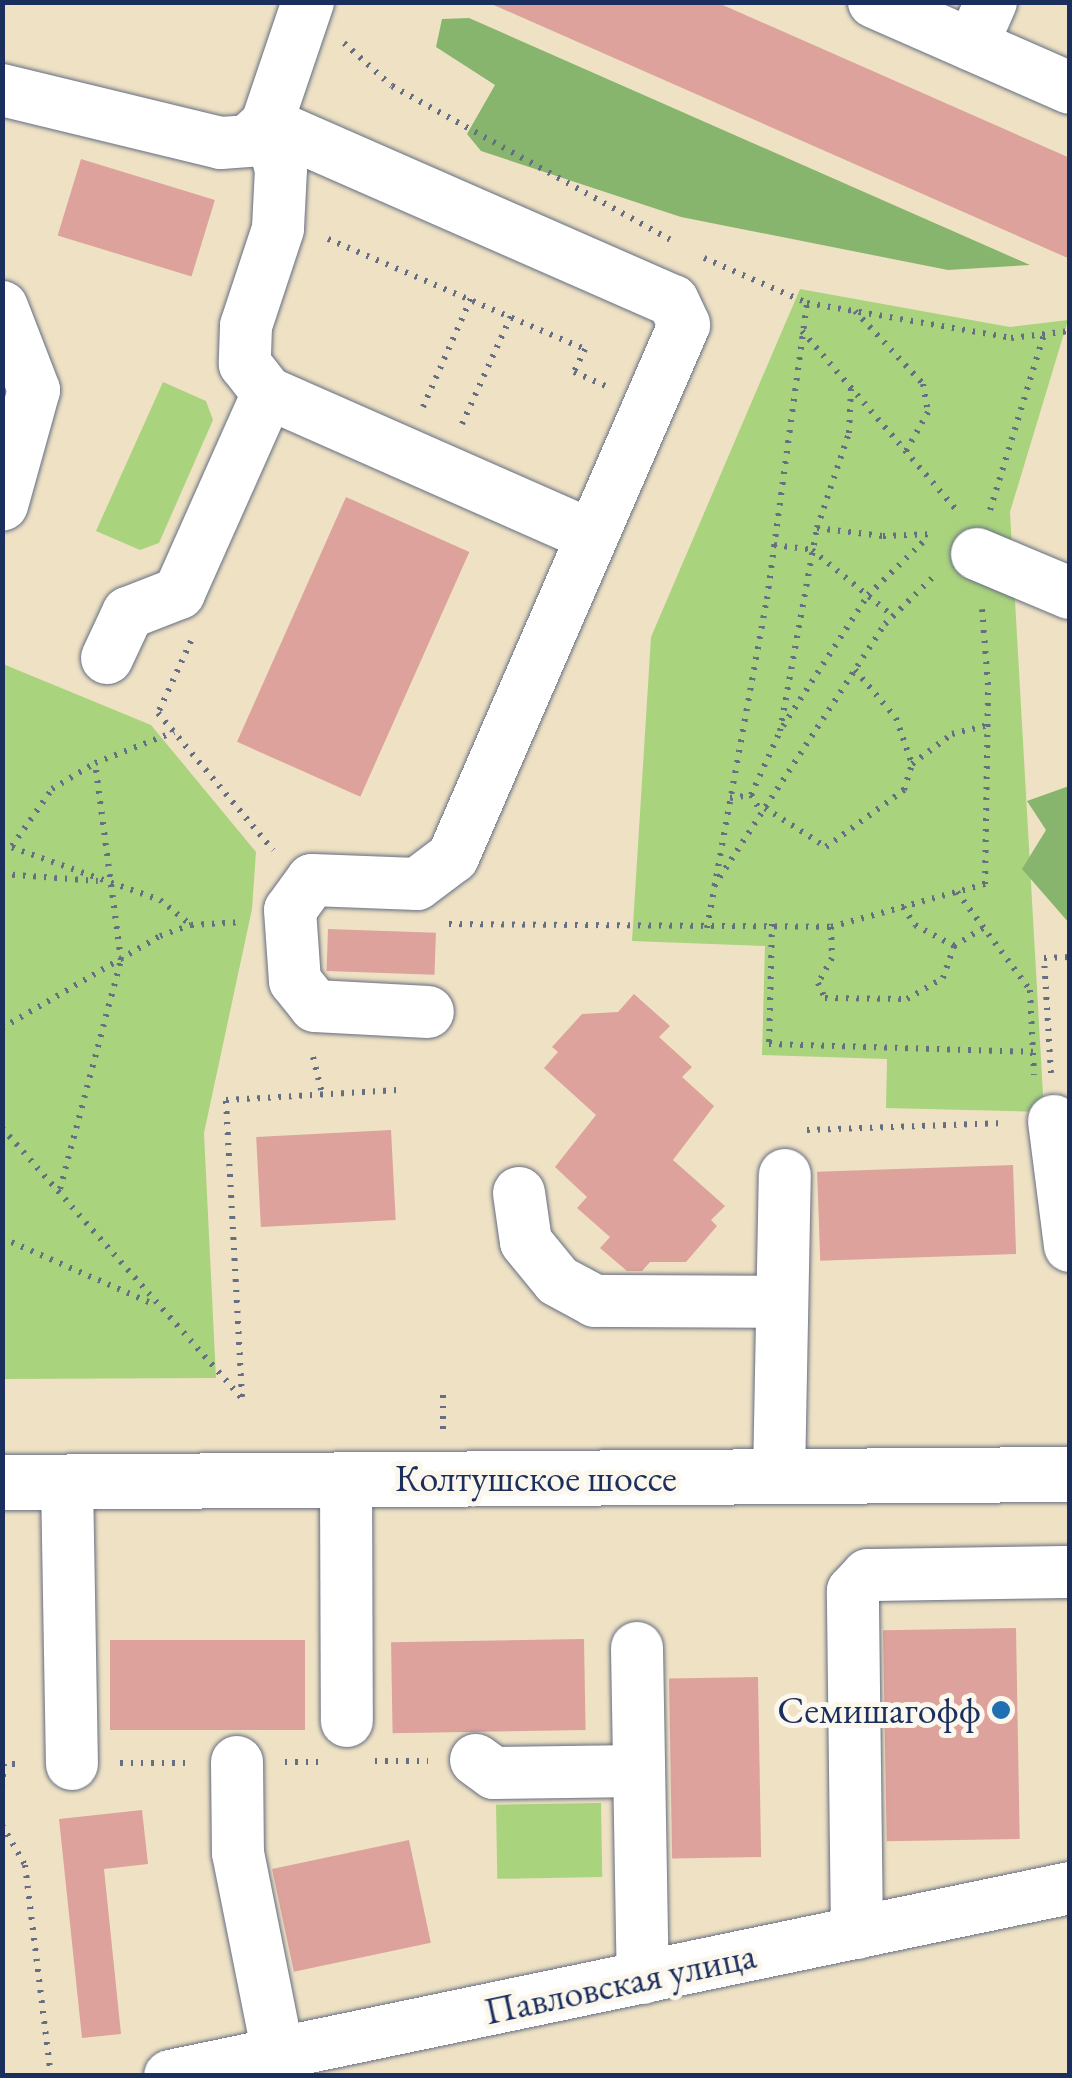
<!DOCTYPE html>
<html>
<head>
<meta charset="utf-8">
<style>
	body { margin:0 }
	#map { position:relative; width:1072px; height:2078px; overflow:hidden; background:#efe2c4; font-family:"EB Garamond",serif }
	div>[style] { position:absolute }
	[style*='--x'] { left:calc(var(--x)*1px); top:calc(var(--y)*1px); width:calc(var(--w)*1px); rotate:calc(var(--a)*1deg) }
	.green>* { inset:0; background:#aad37e; transform-origin:0 0 }
	.forest>* { inset:0; background:#87b56d }
	.building>* { inset:0; background:#dda29c; transform-origin:0 0 }
	.path>* { height:6px; margin-top:-3px; transform-origin:0; background:repeating-linear-gradient(90deg,#656e82 0 2.5px,transparent 0 10.5px) }
	.roads { filter:drop-shadow(0 0 2px #656e82) drop-shadow(0 0 2px #656e82) }
	.minor>* { height:52px; margin:-26px; padding:0 26px; transform-origin:26px; border-radius:26px; background:#fff }
	.major>* { height:55px; margin:-27.5px; padding:0 27.5px; transform-origin:27.5px; border-radius:27.5px; background:#fff }
	.dots>* { width:28px; height:28px; translate:-50% -50%; box-sizing:border-box; border:5px solid #fbf7ec; border-radius:50% }
	span { translate:-50% -50%; white-space:nowrap; text-align:center; line-height:1.15; -webkit-text-stroke:10px #fbf7ec; paint-order:stroke }
	.street-label { font-size:38px; color:#1b2f5e }
	.poi-label { font-size:38px; color:#1b2f5e }
	.right { translate:-100% -50%; text-align:right }
	.frame { position:absolute; inset:0; border:5px solid #1b2f5e; pointer-events:none }
</style>
</head>
<body>
<div id="map">
	<div class="green">
		<i style="clip-path:polygon(800px 289px,1010px 327px,1068px 320px,1010px 512px,1044px 1112px,886px 1108px,887px 1059px,762px 1055px,765px 946px,632px 941px,651px 637px)"></i>
		<i style="clip-path:polygon(163px 382px,206px 401px,213px 420px,159px 543px,140px 550px,96px 531px)"></i>
		<i style="clip-path:polygon(3px 664px,151px 725px,256px 852px,252px 909px,204px 1133px,216px 1378px,3px 1379px)"></i>
		<i style="left:601px;top:1803px;width:74px;height:105px;rotate:89deg"></i>
	</div>
	<div class="forest">
		<i style="clip-path:polygon(469px 18px,1030px 265px,948px 270px,681px 217px,481px 151px,467px 134px,495px 85px,436px 47px,442px 19px)"></i>
		<i style="clip-path:polygon(1069px 786px,1070px 786px,1069px 923px,1022px 869px,1046px 830px,1027px 801px)"></i>
	</div>
	<div class="building">
		<i style="clip-path:polygon(487px 2px,716px 2px,1070px 158px,1070px 259px)"></i>
		<i style="left:81px;top:159px;width:140px;height:80px;rotate:17deg"></i>
		<i style="left:346px;top:497px;width:135px;height:268px;rotate:24deg"></i>
		<i style="left:328px;top:929px;width:108px;height:42px;rotate:2deg"></i>
		<i style="clip-path:polygon(634px 994px,670px 1026px,659px 1037px,692px 1067px,682px 1077px,714px 1106px,673px 1160px,725px 1206px,711px 1220px,717px 1226px,686px 1262px,650px 1262px,642px 1271px,627px 1271px,600px 1248px,610px 1237px,577px 1208px,587px 1197px,555px 1167px,596px 1115px,544px 1068px,558px 1052px,552px 1047px,582px 1014px,618px 1012px)"></i>
		<i style="left:391px;top:1130px;width:90px;height:135px;rotate:87deg"></i>
		<i style="left:1013px;top:1165px;width:89px;height:196px;rotate:88deg"></i>
		<i style="left:1016px;top:1628px;width:211px;height:133px;rotate:89deg"></i>
		<i style="left:584px;top:1639px;width:91px;height:193px;rotate:89deg"></i>
		<i style="left:110px;top:1640px;width:195px;height:90px"></i>
		<i style="left:758px;top:1677px;width:180px;height:89px;rotate:89deg"></i>
		<i style="clip-path:polygon(142px 1810px,148px 1864px,104px 1869px,121px 2034px,82px 2038px,59px 1819px)"></i>
		<i style="left:409px;top:1840px;width:105px;height:140px;rotate:78deg"></i>
	</div>
	<div class="path">
		<i style="--x:344;--y:43;--w:64;--a:41.9"></i>
		<i style="--x:392;--y:86;--w:323;--a:28.9"></i>
		<i style="--x:328;--y:239;--w:280;--a:23.2"></i>
		<i style="--x:585;--y:349;--w:25;--a:116"></i>
		<i style="--x:574;--y:372;--w:34;--a:24"></i>
		<i style="--x:704;--y:258;--w:112;--a:23.6"></i>
		<i style="--x:807;--y:303;--w:207;--a:9.7"></i>
		<i style="--x:1011;--y:338;--w:59;--a:-6.8"></i>
		<i style="--x:855;--y:311;--w:100;--a:47"></i>
		<i style="--x:923;--y:384;--w:28;--a:80"></i>
		<i style="--x:928;--y:412;--w:45;--a:119.4"></i>
		<i style="--x:802;--y:331;--w:239;--a:49.2"></i>
		<i style="--x:423;--y:407;--w:119;--a:-66.2"></i>
		<i style="--x:462;--y:424;--w:119;--a:-65.6"></i>
		<i style="--x:990;--y:510;--w:184;--a:-72.9"></i>
		<i style="--x:817;--y:528;--w:66;--a:6.9"></i>
		<i style="--x:883;--y:536;--w:52;--a:-2.2"></i>
		<i style="--x:774;--y:545;--w:38;--a:7"></i>
		<i style="--x:812;--y:550;--w:104;--a:39.2"></i>
		<i style="--x:191;--y:641;--w:79;--a:114.6"></i>
		<i style="--x:158;--y:713;--w:179;--a:50"></i>
		<i style="--x:855;--y:670;--w:63;--a:49.5"></i>
		<i style="--x:896;--y:718;--w:49;--a:70.8"></i>
		<i style="--x:783;--y:726;--w:156;--a:-57"></i>
		<i style="--x:868;--y:595;--w:82;--a:-44"></i>
		<i style="--x:751;--y:795;--w:21;--a:59"></i>
		<i style="--x:730;--y:798;--w:21;--a:-8"></i>
		<i style="--x:751;--y:795;--w:70;--a:-65.6"></i>
		<i style="--x:780;--y:731;--w:206;--a:-79.7"></i>
		<i style="--x:817;--y:528;--w:100;--a:-71.4"></i>
		<i style="--x:849;--y:433;--w:45;--a:-87.5"></i>
		<i style="--x:765;--y:808;--w:72;--a:32.6"></i>
		<i style="--x:826;--y:847;--w:97;--a:-36.2"></i>
		<i style="--x:904;--y:790;--w:27;--a:-73"></i>
		<i style="--x:912;--y:764;--w:50;--a:-36.9"></i>
		<i style="--x:952;--y:734;--w:36;--a:-14"></i>
		<i style="--x:2;--y:844;--w:168;--a:19.5"></i>
		<i style="--x:160;--y:900;--w:40;--a:39"></i>
		<i style="--x:12;--y:846;--w:70;--a:-54.9"></i>
		<i style="--x:52;--y:789;--w:50;--a:-31.2"></i>
		<i style="--x:95;--y:763;--w:85;--a:-21.4"></i>
		<i style="--x:2;--y:874;--w:96;--a:4.2"></i>
		<i style="--x:714;--y:886;--w:313;--a:-56.9"></i>
		<i style="--x:885;--y:624;--w:71;--a:-44.4"></i>
		<i style="--x:957;--y:892;--w:122;--a:53.3"></i>
		<i style="--x:1030;--y:990;--w:85;--a:87.3"></i>
		<i style="--x:903;--y:907;--w:22;--a:56"></i>
		<i style="--x:915;--y:925;--w:44;--a:28.3"></i>
		<i style="--x:449;--y:924;--w:382;--a:0.4"></i>
		<i style="--x:831;--y:927;--w:160;--a:-15.6"></i>
		<i style="--x:985;--y:884;--w:199;--a:-89.1"></i>
		<i style="--x:988;--y:685;--w:76;--a:-94.5"></i>
		<i style="--x:772;--y:924;--w:120;--a:91.4"></i>
		<i style="--x:769;--y:1044;--w:264;--a:1.7"></i>
		<i style="--x:831;--y:927;--w:31;--a:88"></i>
		<i style="--x:832;--y:958;--w:29;--a:119"></i>
		<i style="--x:818;--y:983;--w:17;--a:65"></i>
		<i style="--x:825;--y:998;--w:82;--a:0.7"></i>
		<i style="--x:907;--y:999;--w:42;--a:-30.3"></i>
		<i style="--x:943;--y:978;--w:34;--a:-71"></i>
		<i style="--x:954;--y:946;--w:36;--a:-32"></i>
		<i style="--x:707;--y:928;--w:334;--a:-79.7"></i>
		<i style="--x:767;--y:599;--w:299;--a:-82.3"></i>
		<i style="--x:2;--y:1028;--w:183;--a:-30.2"></i>
		<i style="--x:160;--y:936;--w:33;--a:-20"></i>
		<i style="--x:191;--y:925;--w:51;--a:-3.4"></i>
		<i style="--x:313;--y:1057;--w:38;--a:76"></i>
		<i style="--x:1051;--y:1073;--w:115;--a:-93.5"></i>
		<i style="--x:1044;--y:958;--w:26;--a:-2"></i>
		<i style="--x:2;--y:1128;--w:360;--a:48.4"></i>
		<i style="--x:807;--y:1130;--w:198;--a:-2"></i>
		<i style="--x:60;--y:1189;--w:237;--a:-75.1"></i>
		<i style="--x:121;--y:960;--w:199;--a:-97.5"></i>
		<i style="--x:2;--y:1238;--w:165;--a:23.6"></i>
		<i style="--x:443;--y:1395;--w:34;--a:90"></i>
		<i style="--x:242;--y:1397;--w:297;--a:-93.1"></i>
		<i style="--x:226;--y:1100;--w:176;--a:-3.3"></i>
		<i style="--x:375;--y:1761;--w:53;--a:0"></i>
		<i style="--x:285;--y:1762;--w:33;--a:0"></i>
		<i style="--x:120;--y:1763;--w:68;--a:0"></i>
		<i style="--x:2;--y:1764;--w:21;--a:0"></i>
		<i style="--x:2;--y:1787;--w:23;--a:-85"></i>
		<i style="--x:2;--y:1825;--w:46;--a:60.1"></i>
		<i style="--x:25;--y:1865;--w:213;--a:83"></i>
	</div>
	<div class="roads">
		<div class="minor">
			<i style="--x:874;--y:2;--w:214;--a:23.7"></i>
			<i style="--x:972;--y:45;--w:47;--a:-66.2"></i>
			<i style="--x:2;--y:90;--w:225;--a:13.6"></i>
			<i style="--x:221;--y:143;--w:27;--a:-4"></i>
			<i style="--x:248;--y:141;--w:26;--a:-43"></i>
			<i style="--x:267;--y:123;--w:128;--a:-71.3"></i>
			<i style="--x:267;--y:123;--w:443;--a:23.7"></i>
			<i style="--x:673;--y:301;--w:26;--a:65"></i>
			<i style="--x:684;--y:325;--w:580;--a:113.47"></i>
			<i style="--x:453;--y:857;--w:45;--a:143.1"></i>
			<i style="--x:417;--y:884;--w:105;--a:-177.8"></i>
			<i style="--x:312;--y:880;--w:37;--a:126"></i>
			<i style="--x:290;--y:910;--w:71;--a:86"></i>
			<i style="--x:295;--y:981;--w:32;--a:51"></i>
			<i style="--x:315;--y:1006;--w:113;--a:3"></i>
			<i style="--x:267;--y:123;--w:48;--a:73.1"></i>
			<i style="--x:281;--y:169;--w:60;--a:92.9"></i>
			<i style="--x:278;--y:229;--w:102;--a:108.3"></i>
			<i style="--x:246;--y:326;--w:38;--a:92"></i>
			<i style="--x:245;--y:364;--w:37;--a:52"></i>
			<i style="--x:268;--y:393;--w:354;--a:23.8"></i>
			<i style="--x:2;--y:307;--w:89;--a:68.9"></i>
			<i style="--x:34;--y:390;--w:119;--a:105.5"></i>
			<i style="--x:977;--y:554;--w:101;--a:22.8"></i>
			<i style="--x:107;--y:658;--w:50;--a:-65"></i>
			<i style="--x:128;--y:613;--w:55;--a:-21.4"></i>
			<i style="--x:179;--y:593;--w:219;--a:-66"></i>
			<i style="--x:1054;--y:1121;--w:126;--a:82.7"></i>
			<i style="--x:519;--y:1193;--w:49;--a:81.9"></i>
			<i style="--x:526;--y:1242;--w:50;--a:50.6"></i>
			<i style="--x:558;--y:1281;--w:42;--a:28.4"></i>
			<i style="--x:595;--y:1301;--w:187;--a:0.3"></i>
			<i style="--x:779;--y:1477;--w:302;--a:-88.9"></i>
			<i style="--x:346;--y:1479;--w:242;--a:89.8"></i>
			<i style="--x:67;--y:1481;--w:283;--a:89"></i>
			<i style="--x:637;--y:1648;--w:330;--a:89"></i>
			<i style="--x:476;--y:1760;--w:22;--a:36"></i>
			<i style="--x:494;--y:1773;--w:145;--a:-0.8"></i>
			<i style="--x:237;--y:1762;--w:91;--a:89.4"></i>
			<i style="--x:238;--y:1853;--w:204;--a:78.7"></i>
			<i style="--x:857;--y:1933;--w:342;--a:-90.7"></i>
			<i style="--x:853;--y:1591;--w:22;--a:-47"></i>
			<i style="--x:868;--y:1575;--w:202;--a:-0.9"></i>
			<i style="--x:170;--y:2076;--w:919;--a:-11.8"></i>
		</div>
		<div class="major">
			<i style="--x:2;--y:1482;--w:1068;--a:-0.43"></i>
		</div>
	</div>
	<div class="dots">
		<i style="left:1001px;top:1710px;background:#1f6fb2"></i>
	</div>
	<div class="street-label">
		<span style="left:536px;top:1478px">Колтушское шоссе</span>
		<span style="left:620px;top:1983px;rotate:-12deg">Павловская улица</span>
	</div>
	<div class="poi-label">
		<span class="right" style="left:981px;top:1710px">Семишагофф</span>
	</div>
	<div class="frame"></div>
</div>
</body>
</html>
